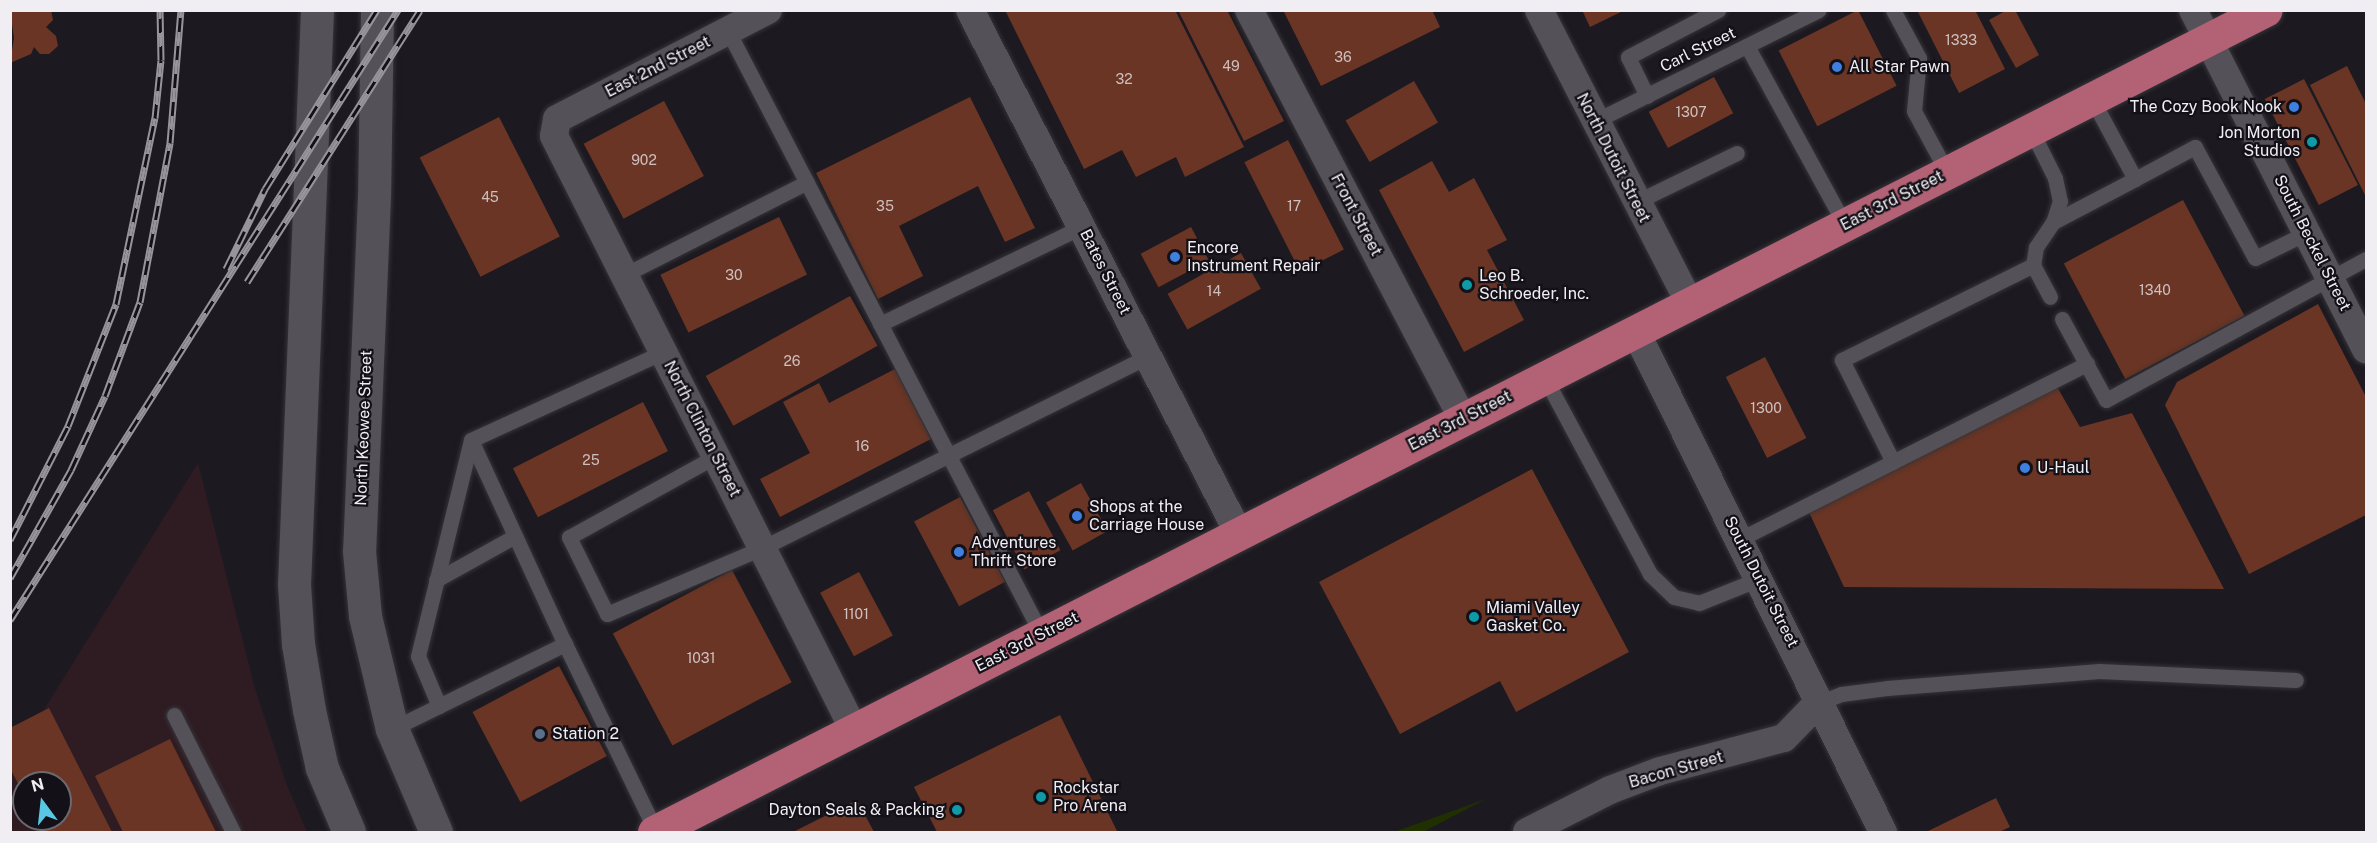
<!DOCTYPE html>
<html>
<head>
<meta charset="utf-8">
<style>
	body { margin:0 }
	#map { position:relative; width:2377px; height:843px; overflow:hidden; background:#1c1a20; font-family:"Public Sans",sans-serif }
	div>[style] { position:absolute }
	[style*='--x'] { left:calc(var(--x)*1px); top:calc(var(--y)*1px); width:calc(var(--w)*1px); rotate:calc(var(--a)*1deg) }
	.commercial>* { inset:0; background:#2e1c22 }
	.green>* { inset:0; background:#203000 }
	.building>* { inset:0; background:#6a3524; transform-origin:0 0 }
	.roads { filter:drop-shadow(0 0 2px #363439) drop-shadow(0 0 2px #363439) }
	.lane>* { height:15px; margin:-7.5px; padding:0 7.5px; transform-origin:7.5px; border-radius:7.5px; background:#555159 }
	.street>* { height:28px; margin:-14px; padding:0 14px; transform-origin:14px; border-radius:14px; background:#555159 }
	.secondary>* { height:33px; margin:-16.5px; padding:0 16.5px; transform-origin:16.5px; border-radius:16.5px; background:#555159 }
	.primary>* { height:33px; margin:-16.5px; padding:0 16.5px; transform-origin:16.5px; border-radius:16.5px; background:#b36175 }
	.rail>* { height:7px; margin-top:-3.5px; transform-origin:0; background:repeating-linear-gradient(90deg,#131117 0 14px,#97959b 0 28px); box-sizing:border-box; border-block:2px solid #97959b }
	.dots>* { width:16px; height:16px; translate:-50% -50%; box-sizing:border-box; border:3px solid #131117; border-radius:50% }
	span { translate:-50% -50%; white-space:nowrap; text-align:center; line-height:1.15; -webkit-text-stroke:4.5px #131117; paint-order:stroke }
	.number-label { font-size:14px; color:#cec0bf }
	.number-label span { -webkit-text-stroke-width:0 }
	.street-label { font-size:16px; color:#f0eef3 }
	.poi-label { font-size:16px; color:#f0eef3 }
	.left { translate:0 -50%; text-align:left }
	.right { translate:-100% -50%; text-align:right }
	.frame { position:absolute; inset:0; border:12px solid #f0eef3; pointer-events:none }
	.north { position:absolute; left:12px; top:771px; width:60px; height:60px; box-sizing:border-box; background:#131117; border:2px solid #6b696f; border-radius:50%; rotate:345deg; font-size:16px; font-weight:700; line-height:24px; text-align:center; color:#f0eef3 }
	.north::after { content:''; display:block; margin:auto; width:21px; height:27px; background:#58c8e4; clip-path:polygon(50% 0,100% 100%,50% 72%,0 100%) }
</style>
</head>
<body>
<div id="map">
	<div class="commercial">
		<i style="clip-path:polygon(evenodd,198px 463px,254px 685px,286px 783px,307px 832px,11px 832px,10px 764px,198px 463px,24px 783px,60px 783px,60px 819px,24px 819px,24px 783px)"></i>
	</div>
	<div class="green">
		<i style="clip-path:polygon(1486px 799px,1423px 832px,1394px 832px)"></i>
	</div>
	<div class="building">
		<i style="clip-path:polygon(10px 10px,51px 10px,53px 20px,46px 27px,56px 36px,58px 46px,49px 54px,40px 54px,34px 47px,31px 54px,10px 63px,14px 38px)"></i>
		<i style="clip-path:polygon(1005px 10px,1175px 10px,1244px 147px,1185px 177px,1176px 157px,1136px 177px,1122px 150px,1084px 169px)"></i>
		<i style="clip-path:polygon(1178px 10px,1227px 10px,1284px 121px,1244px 141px)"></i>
		<i style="clip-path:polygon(1283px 10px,1432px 10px,1440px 27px,1321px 86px)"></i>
		<i style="clip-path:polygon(1582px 10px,1625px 10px,1590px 27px)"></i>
		<i style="left:1858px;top:10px;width:85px;height:89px;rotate:63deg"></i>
		<i style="clip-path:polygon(1917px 10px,1975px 10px,2005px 69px,1959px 93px)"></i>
		<i style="clip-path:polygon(2007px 10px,2015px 10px,2039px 55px,2016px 68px,1989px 20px)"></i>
		<i style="clip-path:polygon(2347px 66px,2366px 104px,2366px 197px,2310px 85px)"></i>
		<i style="left:1714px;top:77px;width:41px;height:74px;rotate:62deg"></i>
		<i style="left:2304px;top:79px;width:119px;height:44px;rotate:63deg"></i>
		<i style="left:1414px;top:81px;width:48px;height:79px;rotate:60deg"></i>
		<i style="clip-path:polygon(970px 97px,1035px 228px,1005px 242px,978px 186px,899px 226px,923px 276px,878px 299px,816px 173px)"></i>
		<i style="left:664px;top:101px;width:85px;height:91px;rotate:62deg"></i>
		<i style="left:499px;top:117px;width:134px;height:89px;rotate:63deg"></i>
		<i style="left:1288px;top:140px;width:123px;height:49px;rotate:63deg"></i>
		<i style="clip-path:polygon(1432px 161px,1449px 192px,1474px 178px,1507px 240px,1487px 250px,1524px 320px,1464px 352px,1379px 190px)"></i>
		<i style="left:2183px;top:200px;width:131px;height:135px;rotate:62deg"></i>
		<i style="left:779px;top:217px;width:64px;height:132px;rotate:64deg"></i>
		<i style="left:1191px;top:227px;width:38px;height:57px;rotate:62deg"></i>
		<i style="left:1241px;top:253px;width:41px;height:84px;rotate:61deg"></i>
		<i style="left:850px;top:296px;width:57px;height:165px;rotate:61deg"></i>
		<i style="clip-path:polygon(2318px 304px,2366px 397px,2366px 515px,2249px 574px,2165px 405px,2177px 382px)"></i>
		<i style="left:1765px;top:357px;width:91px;height:44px;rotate:63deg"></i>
		<i style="clip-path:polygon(895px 369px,931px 439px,780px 517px,760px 479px,810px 453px,783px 402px,819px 383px,829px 403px)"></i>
		<i style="clip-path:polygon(2056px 385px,2080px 427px,2132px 413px,2224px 589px,1844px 587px,1807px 508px)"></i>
		<i style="left:643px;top:402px;width:55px;height:146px;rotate:63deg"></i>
		<i style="clip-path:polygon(1532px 469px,1629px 652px,1516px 712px,1500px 681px,1400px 734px,1319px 582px)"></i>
		<i style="left:1081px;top:483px;width:55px;height:40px;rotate:61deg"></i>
		<i style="left:1029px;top:491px;width:67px;height:41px;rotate:62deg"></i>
		<i style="left:960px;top:497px;width:96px;height:52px;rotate:62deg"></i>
		<i style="left:732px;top:570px;width:127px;height:135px;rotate:62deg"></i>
		<i style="left:859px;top:572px;width:72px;height:44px;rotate:62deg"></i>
		<i style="left:559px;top:666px;width:102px;height:98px;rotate:62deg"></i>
		<i style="clip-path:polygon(49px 708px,112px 832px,43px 832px,36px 819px,60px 819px,60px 783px,24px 783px,24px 795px,10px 768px,10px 728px)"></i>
		<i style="clip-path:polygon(1060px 715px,1117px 831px,937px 832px,914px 787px)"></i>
		<i style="clip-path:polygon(170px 739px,216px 832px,123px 832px,95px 776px)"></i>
		<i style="clip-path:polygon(1996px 798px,2010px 827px,1999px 832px,1926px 832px)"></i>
		<i style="clip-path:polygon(857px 800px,874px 832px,793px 832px)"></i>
	</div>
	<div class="roads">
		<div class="lane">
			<i style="--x:1893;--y:10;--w:55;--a:61.6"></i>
			<i style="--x:1919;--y:58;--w:53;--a:95.4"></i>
			<i style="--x:1914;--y:111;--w:69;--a:61.6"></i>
			<i style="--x:728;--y:31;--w:681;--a:62.53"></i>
			<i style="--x:1747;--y:46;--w:204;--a:61.3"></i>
			<i style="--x:1647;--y:96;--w:43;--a:-116"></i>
			<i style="--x:1628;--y:57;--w:102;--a:-27.6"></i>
			<i style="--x:2092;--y:99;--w:91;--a:61.7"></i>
			<i style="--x:2135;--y:179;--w:68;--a:-28.1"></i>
			<i style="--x:2195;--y:147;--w:126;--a:61.6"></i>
			<i style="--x:2255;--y:258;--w:57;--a:-26.1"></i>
			<i style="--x:1593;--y:122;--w:252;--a:-26.4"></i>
			<i style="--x:2031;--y:130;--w:54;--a:63.4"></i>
			<i style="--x:2055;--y:178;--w:24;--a:78"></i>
			<i style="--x:2060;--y:201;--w:22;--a:108"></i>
			<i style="--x:2053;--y:222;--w:30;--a:124"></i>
			<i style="--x:2036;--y:247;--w:18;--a:99"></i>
			<i style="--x:2033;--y:265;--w:36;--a:62"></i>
			<i style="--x:1636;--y:202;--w:112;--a:-25.9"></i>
			<i style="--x:2053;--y:222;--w:93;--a:-27.7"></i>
			<i style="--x:624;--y:275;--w:205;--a:-26.9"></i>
			<i style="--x:2062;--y:319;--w:92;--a:61.5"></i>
			<i style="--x:2106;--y:400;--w:296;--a:-28.5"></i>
			<i style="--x:880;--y:324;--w:224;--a:-25.7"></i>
			<i style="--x:1545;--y:378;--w:222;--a:61.8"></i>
			<i style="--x:1650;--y:574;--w:33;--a:44"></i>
			<i style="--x:1674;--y:597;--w:26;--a:13"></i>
			<i style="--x:1699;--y:603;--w:65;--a:-21.8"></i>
			<i style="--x:471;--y:440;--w:225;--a:65.3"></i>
			<i style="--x:471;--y:440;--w:211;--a:-24.6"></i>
			<i style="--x:716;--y:456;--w:168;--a:151.1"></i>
			<i style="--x:569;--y:537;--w:86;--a:63.7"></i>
			<i style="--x:607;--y:614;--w:168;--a:-23.1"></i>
			<i style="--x:762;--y:548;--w:431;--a:-26.4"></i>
			<i style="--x:1893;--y:462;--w:114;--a:-116.6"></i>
			<i style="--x:1842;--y:360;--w:213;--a:-26.4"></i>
			<i style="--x:1740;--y:539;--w:389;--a:-26.8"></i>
			<i style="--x:436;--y:580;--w:90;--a:-29.1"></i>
			<i style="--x:1818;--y:703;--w:25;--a:-21"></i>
			<i style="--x:1841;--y:694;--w:46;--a:-7.4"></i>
			<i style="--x:1887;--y:688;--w:213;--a:-4.6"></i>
			<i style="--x:2099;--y:671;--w:197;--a:2.6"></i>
			<i style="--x:439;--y:706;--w:54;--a:-112.8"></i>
			<i style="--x:418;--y:656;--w:222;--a:-76.2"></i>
			<i style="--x:174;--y:715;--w:131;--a:63.2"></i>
			<i style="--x:392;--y:729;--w:193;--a:-26.2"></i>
			<i style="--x:565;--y:644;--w:208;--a:64.1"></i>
		</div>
		<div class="street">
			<i style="--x:768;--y:10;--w:237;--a:152.7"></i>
			<i style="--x:557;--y:119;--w:17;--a:100"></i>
			<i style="--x:554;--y:136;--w:665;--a:63.2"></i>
			<i style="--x:970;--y:10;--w:589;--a:62.83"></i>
			<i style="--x:1249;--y:10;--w:462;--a:62.4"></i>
			<i style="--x:1539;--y:10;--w:331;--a:62.8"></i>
			<i style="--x:2193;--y:10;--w:381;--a:63"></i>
			<i style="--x:1636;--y:332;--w:558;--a:63.71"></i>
			<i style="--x:1527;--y:832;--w:93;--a:-26.8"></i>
			<i style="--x:1610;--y:790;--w:53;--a:-20.8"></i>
			<i style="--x:1660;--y:771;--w:128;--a:-14.9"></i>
			<i style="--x:1784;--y:738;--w:49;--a:-45.8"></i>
		</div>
		<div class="secondary">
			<i style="--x:317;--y:10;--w:574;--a:92.29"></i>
			<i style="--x:294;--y:584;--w:60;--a:86.2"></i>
			<i style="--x:298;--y:644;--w:67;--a:80.5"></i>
			<i style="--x:309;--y:710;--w:59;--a:77.4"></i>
			<i style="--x:322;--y:768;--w:69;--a:67.1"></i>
			<i style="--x:377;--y:10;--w:186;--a:90.9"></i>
			<i style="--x:374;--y:196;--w:355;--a:92.4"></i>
			<i style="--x:359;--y:551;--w:65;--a:84.7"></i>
			<i style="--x:365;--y:616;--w:116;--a:76.6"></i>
			<i style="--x:392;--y:729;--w:112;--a:66.9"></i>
		</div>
		<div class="primary">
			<i style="--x:654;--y:832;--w:1809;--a:-27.02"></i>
		</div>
	</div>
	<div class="rail">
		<i style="--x:226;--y:269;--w:89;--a:-64"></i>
		<i style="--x:265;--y:189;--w:211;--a:-58"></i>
		<i style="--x:247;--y:282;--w:322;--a:-57.5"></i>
		<i style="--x:10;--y:540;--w:128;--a:-63"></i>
		<i style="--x:68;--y:426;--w:131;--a:-68.5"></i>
		<i style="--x:116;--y:304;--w:190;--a:-78.2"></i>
		<i style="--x:155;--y:118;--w:58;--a:-84.1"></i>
		<i style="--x:161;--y:60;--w:50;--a:-91.1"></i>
		<i style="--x:10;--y:578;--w:124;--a:-60.5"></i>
		<i style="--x:71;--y:470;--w:81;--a:-65.3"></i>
		<i style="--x:105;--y:396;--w:100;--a:-69.6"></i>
		<i style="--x:140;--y:302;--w:162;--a:-79.3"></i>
		<i style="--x:170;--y:143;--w:133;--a:-85.3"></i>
		<i style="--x:10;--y:620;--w:723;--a:-57.54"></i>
	</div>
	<div class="dots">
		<i style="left:1837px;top:67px;background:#3f7fe0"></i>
		<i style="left:2294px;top:107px;background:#3f7fe0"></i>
		<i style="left:2312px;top:142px;background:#0f9aa8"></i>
		<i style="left:1175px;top:257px;background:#3f7fe0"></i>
		<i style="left:1467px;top:285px;background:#0f9aa8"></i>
		<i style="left:2025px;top:468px;background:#3f7fe0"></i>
		<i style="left:1077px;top:516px;background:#3f7fe0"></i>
		<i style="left:959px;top:552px;background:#3f7fe0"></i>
		<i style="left:1474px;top:617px;background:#0f9aa8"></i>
		<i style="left:540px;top:734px;background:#5c6f8a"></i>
		<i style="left:1041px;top:797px;background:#0f9aa8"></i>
		<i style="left:957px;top:810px;background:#0f9aa8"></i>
	</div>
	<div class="number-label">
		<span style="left:1961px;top:40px">1333</span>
		<span style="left:1343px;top:57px">36</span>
		<span style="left:1231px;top:66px">49</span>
		<span style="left:1124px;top:79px">32</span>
		<span style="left:1691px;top:112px">1307</span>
		<span style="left:644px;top:160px">902</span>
		<span style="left:490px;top:197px">45</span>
		<span style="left:885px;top:206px">35</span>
		<span style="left:1294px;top:206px">17</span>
		<span style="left:734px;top:275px">30</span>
		<span style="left:2155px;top:290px">1340</span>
		<span style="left:1214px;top:291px">14</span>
		<span style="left:792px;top:361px">26</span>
		<span style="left:1766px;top:408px">1300</span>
		<span style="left:862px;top:446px">16</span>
		<span style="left:591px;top:460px">25</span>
		<span style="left:856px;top:614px">1101</span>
		<span style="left:701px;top:658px">1031</span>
	</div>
	<div class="street-label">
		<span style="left:1698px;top:50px;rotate:-26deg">Carl Street</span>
		<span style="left:658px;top:67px;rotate:-27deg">East 2nd Street</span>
		<span style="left:1613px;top:158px;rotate:63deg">North Dutoit Street</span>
		<span style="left:1892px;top:201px;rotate:-27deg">East 3rd Street</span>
		<span style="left:1356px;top:215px;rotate:62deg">Front Street</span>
		<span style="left:2312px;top:243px;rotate:63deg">South Beckel Street</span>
		<span style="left:1105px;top:272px;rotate:63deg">Bates Street</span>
		<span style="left:1460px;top:421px;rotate:-27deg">East 3rd Street</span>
		<span style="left:364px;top:428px;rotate:-88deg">North Keowee Street</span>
		<span style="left:702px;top:429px;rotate:63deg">North Clinton Street</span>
		<span style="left:1761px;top:582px;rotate:63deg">South Dutoit Street</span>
		<span style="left:1027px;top:642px;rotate:-27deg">East 3rd Street</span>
		<span style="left:1676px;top:770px;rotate:-16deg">Bacon Street</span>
	</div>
	<div class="poi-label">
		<span class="left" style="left:1849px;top:67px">All Star Pawn</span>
		<span class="right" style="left:2282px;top:107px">The Cozy Book Nook</span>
		<span class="right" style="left:2300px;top:142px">Jon Morton<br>Studios</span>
		<span class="left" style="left:1187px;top:257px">Encore<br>Instrument Repair</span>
		<span class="left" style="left:1479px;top:285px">Leo B.<br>Schroeder, Inc.</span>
		<span class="left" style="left:2037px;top:468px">U-Haul</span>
		<span class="left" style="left:1089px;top:516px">Shops at the<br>Carriage House</span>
		<span class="left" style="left:971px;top:552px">Adventures<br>Thrift Store</span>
		<span class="left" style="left:1486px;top:617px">Miami Valley<br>Gasket Co.</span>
		<span class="left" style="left:552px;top:734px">Station 2</span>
		<span class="left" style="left:1053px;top:797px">Rockstar<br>Pro Arena</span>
		<span class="right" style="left:945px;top:810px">Dayton Seals &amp; Packing</span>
	</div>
	<div class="frame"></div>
	<div class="north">N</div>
</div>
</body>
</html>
